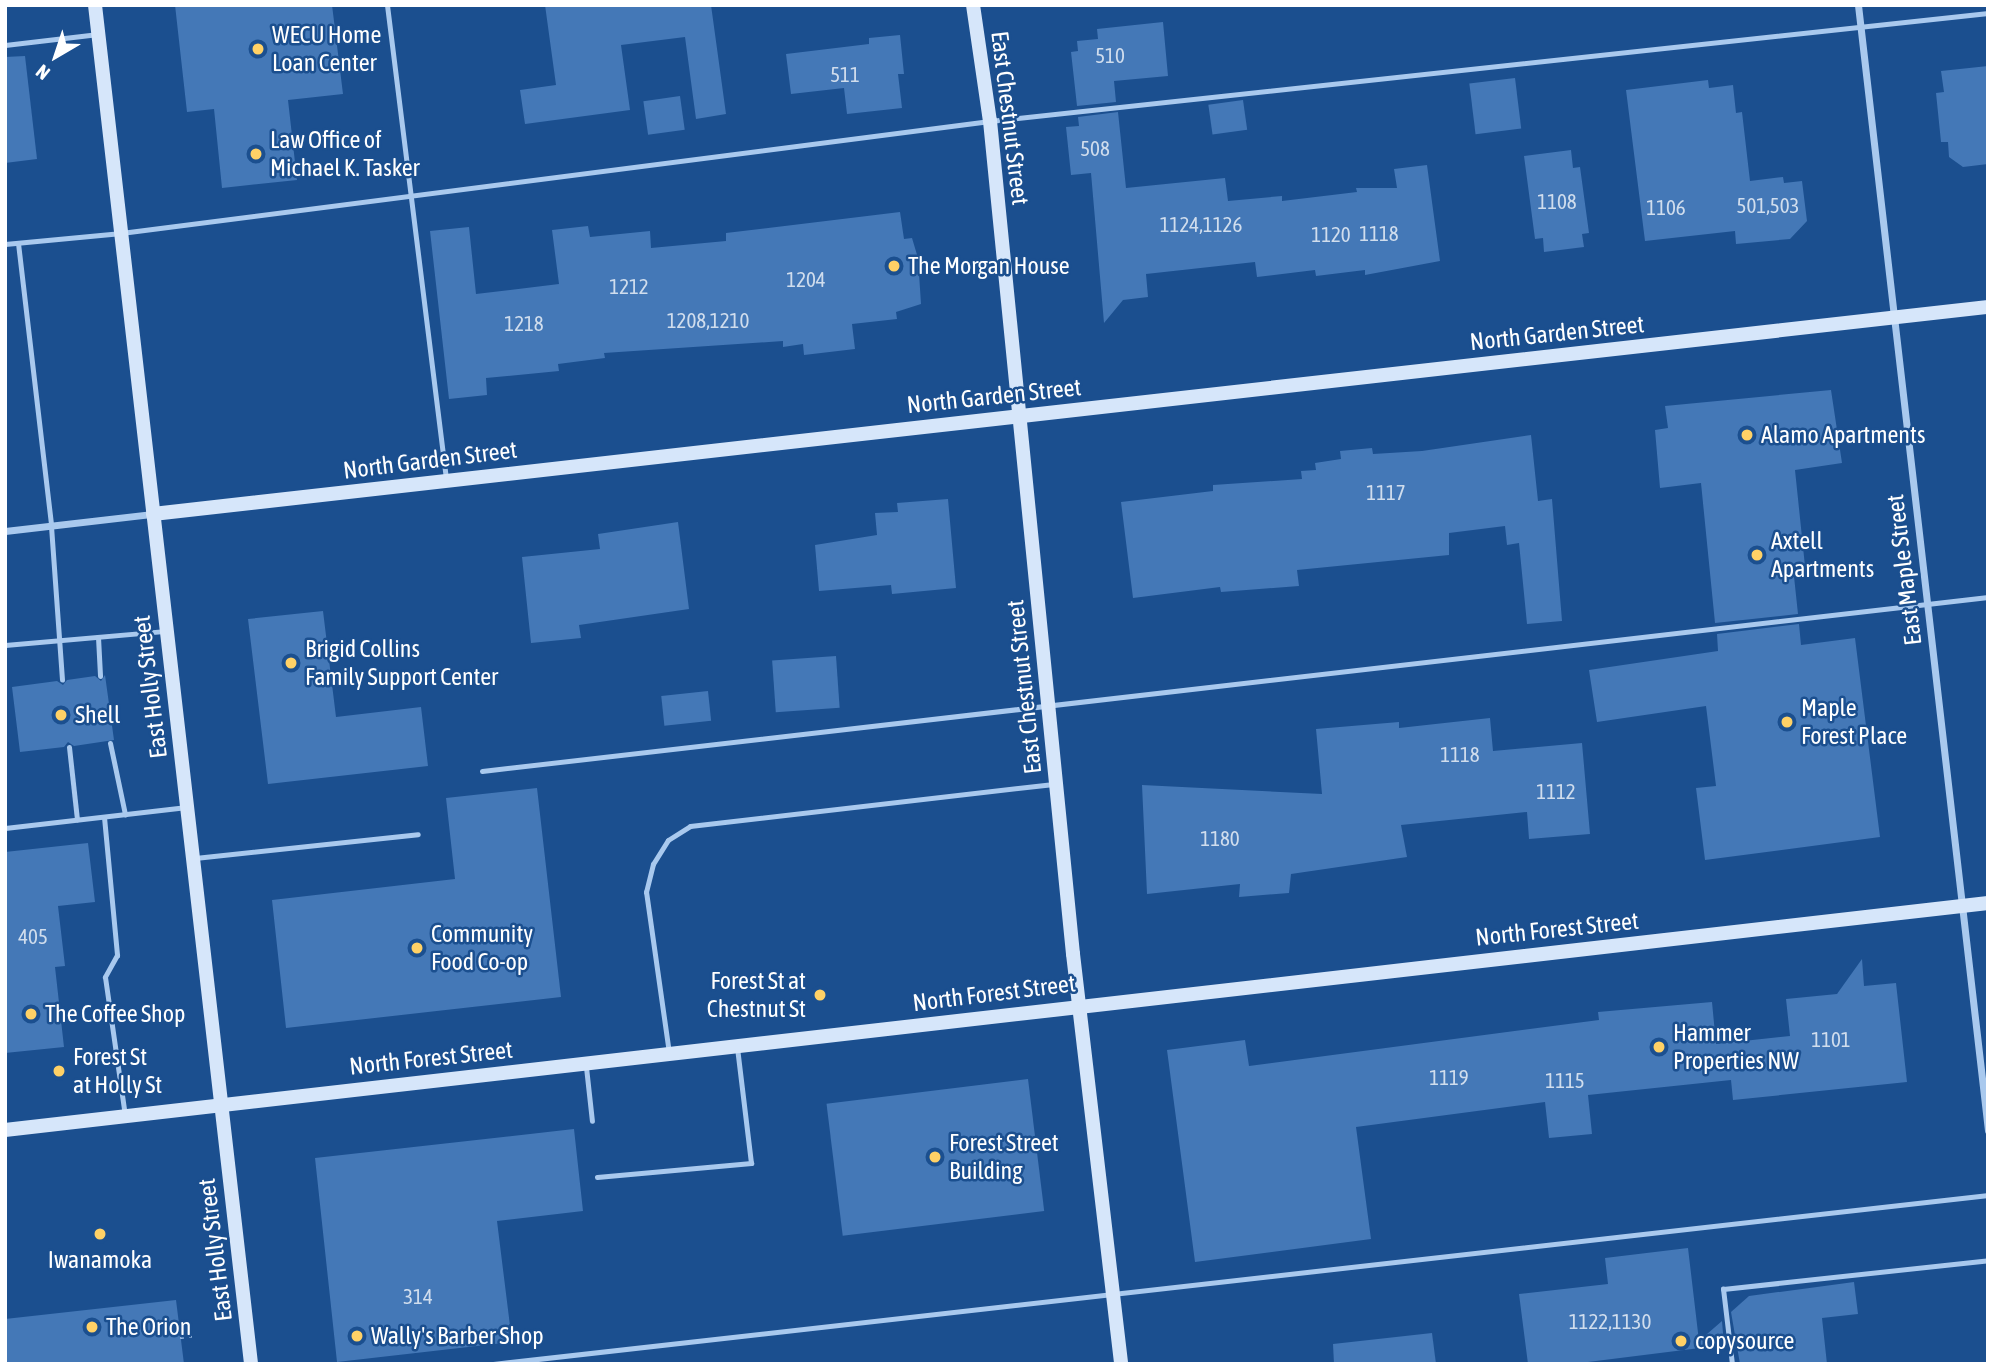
<!DOCTYPE html>
<html>
<head>
<meta charset="utf-8">
<style>
	body { margin:0 }
	#map { position:relative; width:1993px; height:1369px; overflow:hidden; background:#1b4f8f; font-family:"Asap Condensed",sans-serif }
	div>[style] { position:absolute }
	[style*='--x'] { left:calc(var(--x)*1px); top:calc(var(--y)*1px); width:calc(var(--w)*1px); rotate:calc(var(--a)*1deg) }
	.building>* { inset:0; background:#4478b7; transform-origin:0 0 }
	.path>* { height:4.5px; margin-top:-2.25px; transform-origin:0; background:repeating-linear-gradient(90deg,#a9c9ee 0 3.5px,transparent 0 8.5px) }
	.lane>* { height:5px; margin:-2.5px; padding:0 2.5px; transform-origin:2.5px; border-radius:2.5px; background:#a9c9ee }
	.street>* { height:7px; margin:-3.5px; padding:0 3.5px; transform-origin:3.5px; border-radius:3.5px; background:#a9c9ee }
	.secondary>* { height:14px; margin:-7px; padding:0 7px; transform-origin:7px; border-radius:7px; background:#d6e6fa }
	.dots>* { width:19px; height:19px; translate:-50% -50%; box-sizing:border-box; border:4px solid #1b4f8f; border-radius:50% }
	span { translate:-50% -50%; white-space:nowrap; text-align:center; line-height:1.15; -webkit-text-stroke:5px #1b4f8f; paint-order:stroke }
	.number-label { font-size:21px; color:#d0dded }
	.number-label span { -webkit-text-stroke-width:0 }
	.poi-label { font-size:24px; color:#fff }
	.left { translate:0 -50%; text-align:left }
	.right { translate:-100% -50%; text-align:right }
	.street-label { font-size:24px; color:#fff }
	.frame { position:absolute; inset:0; border:7px solid #fff; pointer-events:none }
	.north { position:absolute; left:21px; top:21px; width:70px; height:70px; -webkit-text-stroke:5px #1b4f8f; paint-order:stroke; rotate:219deg; font-size:19px; font-weight:700; line-height:28px; text-align:center; color:#fff }
	.north::after { content:''; display:block; margin:auto; width:24px; height:32px; background:#fff; clip-path:polygon(50% 0,100% 100%,50% 72%,0 100%) }
</style>
</head>
<body>
<div id="map">
	<div class="building">
		<i style="clip-path:polygon(175px 5px,332px 5px,343px 94px,288px 100px,297px 180px,222px 188px,214px 109px,187px 112px)"></i>
		<i style="clip-path:polygon(545px 5px,711px 5px,726px 114px,696px 119px,685px 37px,621px 45px,630px 110px,525px 124px,520px 90px,556px 85px)"></i>
		<i style="clip-path:polygon(1163px 22px,1168px 76px,1114px 81px,1116px 102px,1077px 106px,1071px 52px,1078px 51px,1077px 41px,1098px 39px,1097px 29px)"></i>
		<i style="clip-path:polygon(900px 35px,904px 74px,898px 74px,902px 108px,847px 114px,844px 88px,791px 94px,786px 54px,869px 44px,869px 38px)"></i>
		<i style="clip-path:polygon(25px 56px,37px 159px,5px 163px,5px 57px)"></i>
		<i style="clip-path:polygon(1988px 66px,1988px 164px,1963px 167px,1949px 157px,1948px 142px,1941px 142px,1936px 93px,1944px 92px,1941px 71px)"></i>
		<i style="left:1515px;top:78px;width:51px;height:46px;rotate:83deg"></i>
		<i style="clip-path:polygon(1708px 80px,1709px 88px,1733px 85px,1736px 113px,1742px 112px,1750px 181px,1783px 177px,1784px 183px,1802px 181px,1807px 221px,1790px 239px,1736px 244px,1735px 231px,1645px 241px,1626px 90px)"></i>
		<i style="left:680px;top:96px;width:34px;height:37px;rotate:82deg"></i>
		<i style="left:1243px;top:100px;width:30px;height:35px;rotate:82deg"></i>
		<i style="clip-path:polygon(1118px 112px,1126px 188px,1225px 178px,1228px 201px,1282px 196px,1282px 201px,1357px 192px,1356px 188px,1397px 188px,1394px 169px,1427px 165px,1440px 261px,1365px 275px,1365px 270px,1316px 276px,1315px 270px,1257px 277px,1255px 262px,1146px 274px,1148px 297px,1123px 300px,1104px 323px,1091px 173px,1071px 175px,1066px 127px,1079px 126px,1078px 117px)"></i>
		<i style="clip-path:polygon(1571px 150px,1573px 168px,1580px 167px,1589px 233px,1582px 234px,1584px 247px,1544px 252px,1543px 238px,1535px 239px,1524px 156px)"></i>
		<i style="clip-path:polygon(900px 212px,904px 239px,912px 238px,918px 258px,921px 304px,896px 312px,897px 319px,852px 324px,855px 349px,804px 355px,803px 344px,783px 347px,783px 341px,604px 353px,605px 358px,558px 364px,559px 371px,486px 378px,487px 395px,449px 399px,430px 231px,469px 227px,476px 294px,559px 284px,552px 230px,588px 226px,590px 237px,650px 231px,651px 248px,726px 241px,726px 233px)"></i>
		<i style="clip-path:polygon(1831px 390px,1842px 463px,1795px 470px,1805px 566px,1793px 567px,1798px 614px,1715px 623px,1701px 483px,1660px 488px,1655px 430px,1668px 428px,1665px 406px)"></i>
		<i style="clip-path:polygon(1531px 435px,1538px 501px,1552px 499px,1562px 621px,1527px 624px,1519px 543px,1507px 545px,1505px 526px,1449px 533px,1449px 555px,1297px 570px,1299px 586px,1221px 592px,1220px 587px,1133px 598px,1121px 502px,1213px 491px,1213px 485px,1302px 479px,1301px 471px,1316px 470px,1315px 463px,1341px 459px,1340px 451px,1372px 448px,1373px 454px,1422px 451px)"></i>
		<i style="clip-path:polygon(948px 499px,956px 588px,892px 594px,891px 585px,819px 591px,815px 545px,877px 535px,875px 513px,898px 512px,897px 503px)"></i>
		<i style="clip-path:polygon(678px 522px,689px 609px,579px 625px,581px 638px,531px 643px,522px 557px,600px 549px,598px 534px)"></i>
		<i style="clip-path:polygon(323px 611px,336px 717px,421px 707px,428px 766px,268px 784px,248px 619px)"></i>
		<i style="clip-path:polygon(1799px 624px,1801px 645px,1855px 638px,1880px 837px,1705px 860px,1696px 788px,1716px 786px,1706px 706px,1597px 722px,1589px 670px,1718px 651px,1717px 634px)"></i>
		<i style="left:836px;top:656px;width:52px;height:64px;rotate:86deg"></i>
		<i style="clip-path:polygon(105px 675px,114px 740px,74px 746px,68px 742px,64px 747px,20px 752px,12px 687px,57px 681px,63px 685px,67px 680px,95px 676px,101px 681px)"></i>
		<i style="left:708px;top:691px;width:30px;height:47px;rotate:84deg"></i>
		<i style="clip-path:polygon(1490px 718px,1493px 751px,1582px 743px,1590px 834px,1529px 839px,1527px 812px,1401px 825px,1407px 857px,1291px 874px,1289px 893px,1239px 897px,1240px 884px,1147px 894px,1142px 785px,1322px 794px,1316px 729px,1399px 722px,1399px 728px)"></i>
		<i style="clip-path:polygon(537px 788px,561px 997px,286px 1028px,272px 900px,455px 879px,446px 798px)"></i>
		<i style="clip-path:polygon(88px 843px,95px 902px,58px 906px,65px 966px,55px 967px,64px 1047px,5px 1053px,5px 852px)"></i>
		<i style="clip-path:polygon(1862px 959px,1864px 986px,1896px 983px,1907px 1082px,1733px 1100px,1731px 1080px,1588px 1095px,1592px 1134px,1549px 1138px,1545px 1102px,1356px 1127px,1371px 1239px,1195px 1262px,1167px 1050px,1245px 1040px,1249px 1066px,1599px 1020px,1598px 1012px,1712px 1002px,1716px 1044px,1790px 1036px,1786px 999px,1837px 994px)"></i>
		<i style="left:1028px;top:1079px;width:133px;height:203px;rotate:83deg"></i>
		<i style="clip-path:polygon(574px 1129px,583px 1211px,497px 1221px,512px 1342px,337px 1362px,315px 1158px)"></i>
		<i style="clip-path:polygon(1688px 1248px,1699px 1341px,1722px 1321px,1724px 1345px,1572px 1364px,1528px 1364px,1519px 1294px,1608px 1284px,1605px 1258px)"></i>
		<i style="clip-path:polygon(1854px 1282px,1858px 1314px,1822px 1318px,1827px 1364px,1740px 1364px,1731px 1312px,1749px 1296px)"></i>
		<i style="clip-path:polygon(176px 1300px,184px 1364px,5px 1364px,5px 1319px)"></i>
		<i style="clip-path:polygon(1432px 1333px,1436px 1364px,1334px 1364px,1333px 1344px)"></i>
	</div>
	<div class="path">
		<i style="--x:180;--y:1336;--w:16;--a:-7"></i>
	</div>
	<div class="lane">
		<i style="--x:387;--y:5;--w:480;--a:82.9"></i>
		<i style="--x:5;--y:45;--w:94;--a:-6.7"></i>
		<i style="--x:18;--y:243;--w:285;--a:83.3"></i>
		<i style="--x:51;--y:526;--w:154;--a:85.9"></i>
		<i style="--x:5;--y:244;--w:117;--a:-5.4"></i>
		<i style="--x:121;--y:233;--w:876;--a:-7.34"></i>
		<i style="--x:990;--y:121;--w:1004;--a:-6.18"></i>
		<i style="--x:98;--y:637;--w:39;--a:87"></i>
		<i style="--x:5;--y:645;--w:162;--a:-5"></i>
		<i style="--x:110;--y:743;--w:73;--a:78.1"></i>
		<i style="--x:69;--y:747;--w:73;--a:83.7"></i>
		<i style="--x:482;--y:771;--w:1516;--a:-6.59"></i>
		<i style="--x:104;--y:817;--w:139;--a:84.6"></i>
		<i style="--x:117;--y:955;--w:25;--a:119"></i>
		<i style="--x:105;--y:977;--w:140;--a:81.8"></i>
		<i style="--x:5;--y:828;--w:183;--a:-6.6"></i>
		<i style="--x:195;--y:858;--w:224;--a:-6.1"></i>
		<i style="--x:669;--y:1053;--w:163;--a:-98.1"></i>
		<i style="--x:646;--y:892;--w:29;--a:-76"></i>
		<i style="--x:653;--y:864;--w:28;--a:-58"></i>
		<i style="--x:668;--y:840;--w:26;--a:-32"></i>
		<i style="--x:690;--y:826;--w:366;--a:-6.6"></i>
		<i style="--x:586;--y:1067;--w:54;--a:83.7"></i>
		<i style="--x:597;--y:1177;--w:155;--a:-5.2"></i>
		<i style="--x:751;--y:1163;--w:116;--a:-96.9"></i>
		<i style="--x:493;--y:1364;--w:1505;--a:-6.45"></i>
		<i style="--x:1732;--y:1364;--w:76;--a:-96.8"></i>
		<i style="--x:1723;--y:1289;--w:267;--a:-6.2"></i>
	</div>
	<div class="street">
		<i style="--x:1858;--y:5;--w:1133;--a:83.41"></i>
		<i style="--x:5;--y:531;--w:149;--a:-6.6"></i>
	</div>
	<div class="secondary">
		<i style="--x:95;--y:5;--w:1368;--a:83.45"></i>
		<i style="--x:973;--y:5;--w:117;--a:81.7"></i>
		<i style="--x:990;--y:121;--w:837;--a:84.31"></i>
		<i style="--x:1073;--y:954;--w:413;--a:83.3"></i>
		<i style="--x:153;--y:514;--w:1847;--a:-6.44"></i>
		<i style="--x:5;--y:1130;--w:1996;--a:-6.53"></i>
	</div>
	<div class="dots">
		<i style="left:258px;top:49px;background:#ffd166"></i>
		<i style="left:256px;top:154px;background:#ffd166"></i>
		<i style="left:894px;top:266px;background:#ffd166"></i>
		<i style="left:1747px;top:435px;background:#ffd166"></i>
		<i style="left:1757px;top:555px;background:#ffd166"></i>
		<i style="left:291px;top:663px;background:#ffd166"></i>
		<i style="left:61px;top:715px;background:#ffd166"></i>
		<i style="left:1787px;top:722px;background:#ffd166"></i>
		<i style="left:417px;top:948px;background:#ffd166"></i>
		<i style="left:820px;top:995px;background:#ffd166"></i>
		<i style="left:31px;top:1014px;background:#ffd166"></i>
		<i style="left:1659px;top:1047px;background:#ffd166"></i>
		<i style="left:59px;top:1071px;background:#ffd166"></i>
		<i style="left:935px;top:1157px;background:#ffd166"></i>
		<i style="left:100px;top:1234px;background:#ffd166"></i>
		<i style="left:92px;top:1327px;background:#ffd166"></i>
		<i style="left:357px;top:1336px;background:#ffd166"></i>
		<i style="left:1681px;top:1341px;background:#ffd166"></i>
	</div>
	<div class="number-label">
		<span style="left:1110px;top:55px">510</span>
		<span style="left:845px;top:74px">511</span>
		<span style="left:1095px;top:148px">508</span>
		<span style="left:1557px;top:201px">1108</span>
		<span style="left:1768px;top:205px">501,503</span>
		<span style="left:1666px;top:207px">1106</span>
		<span style="left:1201px;top:224px">1124,1126</span>
		<span style="left:1379px;top:233px">1118</span>
		<span style="left:1331px;top:234px">1120</span>
		<span style="left:806px;top:279px">1204</span>
		<span style="left:629px;top:286px">1212</span>
		<span style="left:708px;top:320px">1208,1210</span>
		<span style="left:524px;top:323px">1218</span>
		<span style="left:1386px;top:492px">1117</span>
		<span style="left:1460px;top:754px">1118</span>
		<span style="left:1556px;top:791px">1112</span>
		<span style="left:1220px;top:838px">1180</span>
		<span style="left:33px;top:936px">405</span>
		<span style="left:1831px;top:1039px">1101</span>
		<span style="left:1449px;top:1077px">1119</span>
		<span style="left:1565px;top:1080px">1115</span>
		<span style="left:418px;top:1296px">314</span>
		<span style="left:1610px;top:1321px">1122,1130</span>
	</div>
	<div class="poi-label">
		<span class="left" style="left:272px;top:49px">WECU Home<br>Loan Center</span>
		<span class="left" style="left:270px;top:154px">Law Office of<br>Michael K. Tasker</span>
		<span class="left" style="left:908px;top:266px">The Morgan House</span>
		<span class="left" style="left:1761px;top:435px">Alamo Apartments</span>
		<span class="left" style="left:1771px;top:555px">Axtell<br>Apartments</span>
		<span class="left" style="left:305px;top:663px">Brigid Collins<br>Family Support Center</span>
		<span class="left" style="left:1801px;top:722px">Maple<br>Forest Place</span>
		<span class="left" style="left:75px;top:715px">Shell</span>
		<span class="left" style="left:431px;top:948px">Community<br>Food Co-op</span>
		<span class="right" style="left:806px;top:995px">Forest St at<br>Chestnut St</span>
		<span class="left" style="left:45px;top:1014px">The Coffee Shop</span>
		<span class="left" style="left:1673px;top:1047px">Hammer<br>Properties NW</span>
		<span class="left" style="left:73px;top:1071px">Forest St<br>at Holly St</span>
		<span class="left" style="left:949px;top:1157px">Forest Street<br>Building</span>
		<span style="left:100px;top:1260px">Iwanamoka</span>
		<span class="left" style="left:106px;top:1327px">The Orion</span>
		<span class="left" style="left:371px;top:1336px">Wally's Barber Shop</span>
		<span class="left" style="left:1695px;top:1341px">copysource</span>
	</div>
	<div class="street-label">
		<span style="left:1010px;top:118px;rotate:83deg">East Chestnut Street</span>
		<span style="left:1557px;top:333px;rotate:-6deg">North Garden Street</span>
		<span style="left:994px;top:396px;rotate:-6deg">North Garden Street</span>
		<span style="left:430px;top:460px;rotate:-7deg">North Garden Street</span>
		<span style="left:1904px;top:570px;rotate:-97deg">East Maple Street</span>
		<span style="left:150px;top:687px;rotate:-97deg">East Holly Street</span>
		<span style="left:1024px;top:687px;rotate:-96deg">East Chestnut Street</span>
		<span style="left:1557px;top:929px;rotate:-6deg">North Forest Street</span>
		<span style="left:994px;top:993px;rotate:-7deg">North Forest Street</span>
		<span style="left:431px;top:1058px;rotate:-6deg">North Forest Street</span>
		<span style="left:215px;top:1250px;rotate:-97deg">East Holly Street</span>
	</div>
	<div class="frame"></div>
	<div class="north">N</div>
</div>
</body>
</html>
